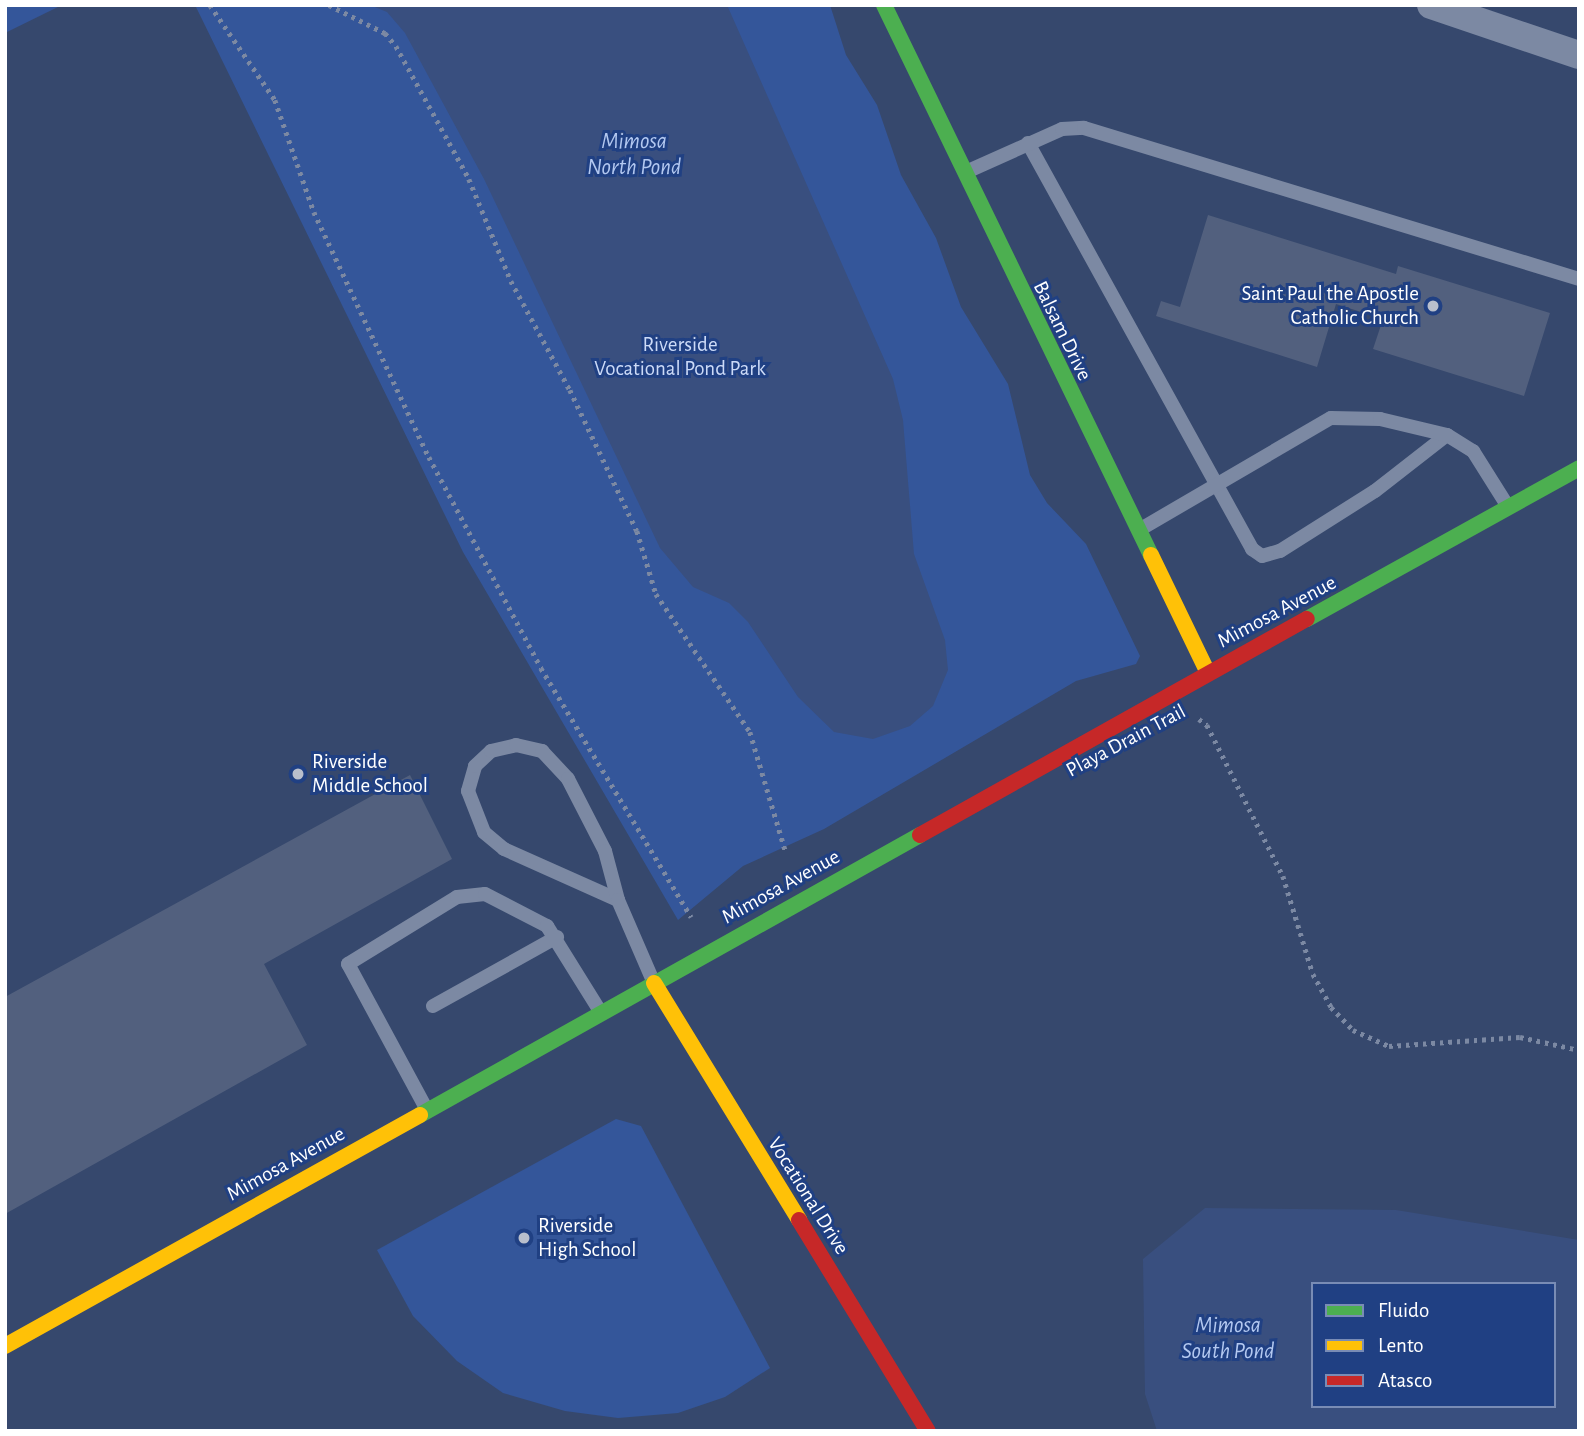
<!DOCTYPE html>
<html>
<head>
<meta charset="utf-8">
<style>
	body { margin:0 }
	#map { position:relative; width:1584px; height:1436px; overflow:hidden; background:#36486d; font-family:"Alegreya Sans",sans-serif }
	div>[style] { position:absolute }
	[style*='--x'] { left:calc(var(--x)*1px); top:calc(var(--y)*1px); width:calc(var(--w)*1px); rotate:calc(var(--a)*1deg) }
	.green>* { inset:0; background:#34569a }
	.water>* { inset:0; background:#394f7f }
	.building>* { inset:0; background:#52607e }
	.path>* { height:4.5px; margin-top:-2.25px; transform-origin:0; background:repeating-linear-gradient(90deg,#7c89a3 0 3.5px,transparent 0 8.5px) }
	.lane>* { height:14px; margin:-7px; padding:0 7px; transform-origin:7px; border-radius:7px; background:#7c89a3 }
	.street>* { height:28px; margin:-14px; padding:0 14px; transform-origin:14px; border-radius:14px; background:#7c89a3 }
	.fast>* { height:16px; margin:-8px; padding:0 8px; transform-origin:8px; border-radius:8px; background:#4caf50 }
	.slow>* { height:16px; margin:-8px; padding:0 8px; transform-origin:8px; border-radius:8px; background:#ffc107 }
	.jam>* { height:16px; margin:-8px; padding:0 8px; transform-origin:8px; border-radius:8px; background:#c62828 }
	.dots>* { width:19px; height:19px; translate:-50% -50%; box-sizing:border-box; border:4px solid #204083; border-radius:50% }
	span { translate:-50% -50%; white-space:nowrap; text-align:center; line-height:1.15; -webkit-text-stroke:6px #204083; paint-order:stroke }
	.poi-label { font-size:21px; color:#fff }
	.right { translate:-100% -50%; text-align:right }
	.left { translate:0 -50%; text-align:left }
	.street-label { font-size:21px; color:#fff }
	.park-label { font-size:21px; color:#ccdaf7 }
	.water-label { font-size:23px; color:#b3c8f0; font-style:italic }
	.frame { position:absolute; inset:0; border:7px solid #fff; pointer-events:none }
	.legend { position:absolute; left:1311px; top:1282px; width:245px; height:126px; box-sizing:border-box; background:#204083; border:2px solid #798cb5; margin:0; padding:9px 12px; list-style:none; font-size:21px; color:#fff }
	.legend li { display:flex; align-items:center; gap:14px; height:35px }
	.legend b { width:35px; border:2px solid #798cb5 }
</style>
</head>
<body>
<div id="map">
	<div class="green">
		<i style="clip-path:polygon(5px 5px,62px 5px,5px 33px)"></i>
		<i style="clip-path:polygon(195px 5px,830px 5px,846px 55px,877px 105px,901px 175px,936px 238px,961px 307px,1008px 384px,1030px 475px,1047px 503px,1086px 544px,1140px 656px,1136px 664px,1076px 681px,824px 829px,743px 866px,678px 920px,463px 552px)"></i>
		<i style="clip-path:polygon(616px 1119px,641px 1126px,770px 1368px,725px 1397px,678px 1413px,618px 1418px,565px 1411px,503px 1393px,457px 1361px,413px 1316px,377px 1250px)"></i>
	</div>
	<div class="water">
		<i style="clip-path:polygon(370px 5px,727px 5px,893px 379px,903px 420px,914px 554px,945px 640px,948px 670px,933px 706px,910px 726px,873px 739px,834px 732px,798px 697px,748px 622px,729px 603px,693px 587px,660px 548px,484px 179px,405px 33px,387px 12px)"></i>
		<i style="clip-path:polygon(evenodd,1205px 1208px,1396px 1210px,1579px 1240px,1579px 1431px,1157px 1431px,1145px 1394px,1143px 1259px,1205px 1208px,1313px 1284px,1554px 1284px,1554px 1406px,1313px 1406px,1313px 1284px)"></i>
	</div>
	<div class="building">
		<i style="clip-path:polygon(1208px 215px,1396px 274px,1398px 266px,1550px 313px,1524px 396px,1373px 349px,1383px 319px,1336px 304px,1317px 367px,1156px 316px,1161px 301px,1180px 307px)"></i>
		<i style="clip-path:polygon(410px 775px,452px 859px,264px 964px,307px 1045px,5px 1214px,5px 997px)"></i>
	</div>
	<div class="path">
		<i style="--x:210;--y:5;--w:115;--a:55.6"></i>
		<i style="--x:275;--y:100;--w:119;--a:70.8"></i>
		<i style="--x:314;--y:212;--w:271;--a:64.9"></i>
		<i style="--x:429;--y:457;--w:239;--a:62"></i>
		<i style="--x:541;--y:668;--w:291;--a:58.9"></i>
		<i style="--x:329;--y:5;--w:63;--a:26.6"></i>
		<i style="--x:385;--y:33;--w:17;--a:50"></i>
		<i style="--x:396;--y:46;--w:152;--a:61.2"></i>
		<i style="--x:469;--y:179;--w:110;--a:67.6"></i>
		<i style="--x:511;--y:281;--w:124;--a:61.6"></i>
		<i style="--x:570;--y:390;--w:156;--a:64.6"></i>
		<i style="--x:637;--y:531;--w:66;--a:73.2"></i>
		<i style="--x:656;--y:594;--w:167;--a:55.7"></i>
		<i style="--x:750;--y:732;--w:126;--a:73.4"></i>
		<i style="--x:1199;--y:719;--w:10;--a:37"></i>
		<i style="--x:1207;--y:725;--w:169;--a:63.3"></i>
		<i style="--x:1283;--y:876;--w:102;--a:73"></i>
		<i style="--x:1313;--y:974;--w:38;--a:61"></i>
		<i style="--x:1331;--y:1007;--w:32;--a:46"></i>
		<i style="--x:1353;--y:1030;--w:39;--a:24"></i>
		<i style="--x:1389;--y:1046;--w:131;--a:-3.9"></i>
		<i style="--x:1520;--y:1037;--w:60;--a:12.4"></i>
	</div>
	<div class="lane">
		<i style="--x:1028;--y:143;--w:464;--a:61.1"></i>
		<i style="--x:1252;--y:549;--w:12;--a:35"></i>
		<i style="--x:1262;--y:556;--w:19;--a:-16"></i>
		<i style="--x:1280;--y:551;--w:112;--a:-32.3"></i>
		<i style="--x:1375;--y:491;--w:91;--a:-37.9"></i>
		<i style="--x:1447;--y:435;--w:31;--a:32"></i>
		<i style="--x:1473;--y:451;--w:64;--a:57.8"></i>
		<i style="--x:966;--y:172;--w:105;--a:-24.1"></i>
		<i style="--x:1062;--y:129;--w:22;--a:-3"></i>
		<i style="--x:1084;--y:128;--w:518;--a:16.96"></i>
		<i style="--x:1139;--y:530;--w:222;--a:-30.3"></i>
		<i style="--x:1331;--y:418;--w:49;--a:1.2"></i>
		<i style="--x:1380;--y:419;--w:69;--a:13.4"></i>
		<i style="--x:618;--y:900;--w:125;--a:-155.9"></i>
		<i style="--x:504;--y:849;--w:26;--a:-140"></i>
		<i style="--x:484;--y:832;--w:44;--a:-111.3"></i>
		<i style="--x:468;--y:791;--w:26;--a:-74"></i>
		<i style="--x:475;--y:766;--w:22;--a:-43"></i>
		<i style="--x:491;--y:751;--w:26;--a:-13"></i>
		<i style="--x:516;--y:745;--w:27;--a:13"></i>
		<i style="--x:542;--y:751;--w:38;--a:47"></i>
		<i style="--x:568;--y:779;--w:81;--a:62.8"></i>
		<i style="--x:605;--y:851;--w:51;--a:75.1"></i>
		<i style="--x:618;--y:900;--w:88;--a:66.6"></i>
		<i style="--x:433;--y:1006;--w:142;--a:-29.1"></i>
		<i style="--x:427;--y:1110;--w:166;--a:-118.4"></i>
		<i style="--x:348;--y:964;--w:128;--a:-31.6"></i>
		<i style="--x:457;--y:897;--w:28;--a:-6"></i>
		<i style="--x:485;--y:894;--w:70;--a:27.3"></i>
		<i style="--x:547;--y:926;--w:100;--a:58.1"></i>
	</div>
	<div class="street">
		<i style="--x:1431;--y:5;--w:156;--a:18.7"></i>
	</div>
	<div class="fast">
		<i style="--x:884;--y:5;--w:611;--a:64.11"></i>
		<i style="--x:1307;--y:619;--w:311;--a:-29"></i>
		<i style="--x:420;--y:1115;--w:573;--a:-29.25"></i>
	</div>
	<div class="slow">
		<i style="--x:1151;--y:555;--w:131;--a:64.2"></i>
		<i style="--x:654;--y:983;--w:278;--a:58.5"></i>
		<i style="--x:5;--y:1346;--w:475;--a:-29.1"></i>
	</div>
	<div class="jam">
		<i style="--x:920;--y:835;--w:443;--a:-29.2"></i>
		<i style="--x:799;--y:1220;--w:247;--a:58.6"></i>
	</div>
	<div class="dots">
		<i style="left:1433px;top:306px;background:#b9bfcc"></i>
		<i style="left:298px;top:774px;background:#b9bfcc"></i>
		<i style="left:524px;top:1238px;background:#b9bfcc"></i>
	</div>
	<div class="poi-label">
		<span class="right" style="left:1419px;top:306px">Saint Paul the Apostle<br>Catholic Church</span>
		<span class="left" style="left:312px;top:774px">Riverside<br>Middle School</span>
		<span class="left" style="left:538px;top:1238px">Riverside<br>High School</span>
	</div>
	<div class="street-label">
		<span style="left:1062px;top:331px;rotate:64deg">Balsam Drive</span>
		<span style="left:1277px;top:612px;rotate:-28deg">Mimosa Avenue</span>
		<span style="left:1126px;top:741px;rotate:-28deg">Playa Drain Trail</span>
		<span style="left:781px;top:887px;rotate:-29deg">Mimosa Avenue</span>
		<span style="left:286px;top:1164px;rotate:-29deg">Mimosa Avenue</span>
		<span style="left:808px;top:1196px;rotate:58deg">Vocational Drive</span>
	</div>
	<div class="park-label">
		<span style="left:680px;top:357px">Riverside<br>Vocational Pond Park</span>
	</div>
	<div class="water-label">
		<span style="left:634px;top:155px">Mimosa<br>North Pond</span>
		<span style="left:1228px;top:1339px">Mimosa<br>South Pond</span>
	</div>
	<div class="frame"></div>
	<ul class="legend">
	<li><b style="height:9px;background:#4caf50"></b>Fluido</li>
	<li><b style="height:9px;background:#ffc107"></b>Lento</li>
	<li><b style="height:9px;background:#c62828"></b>Atasco</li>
	</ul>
</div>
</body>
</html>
